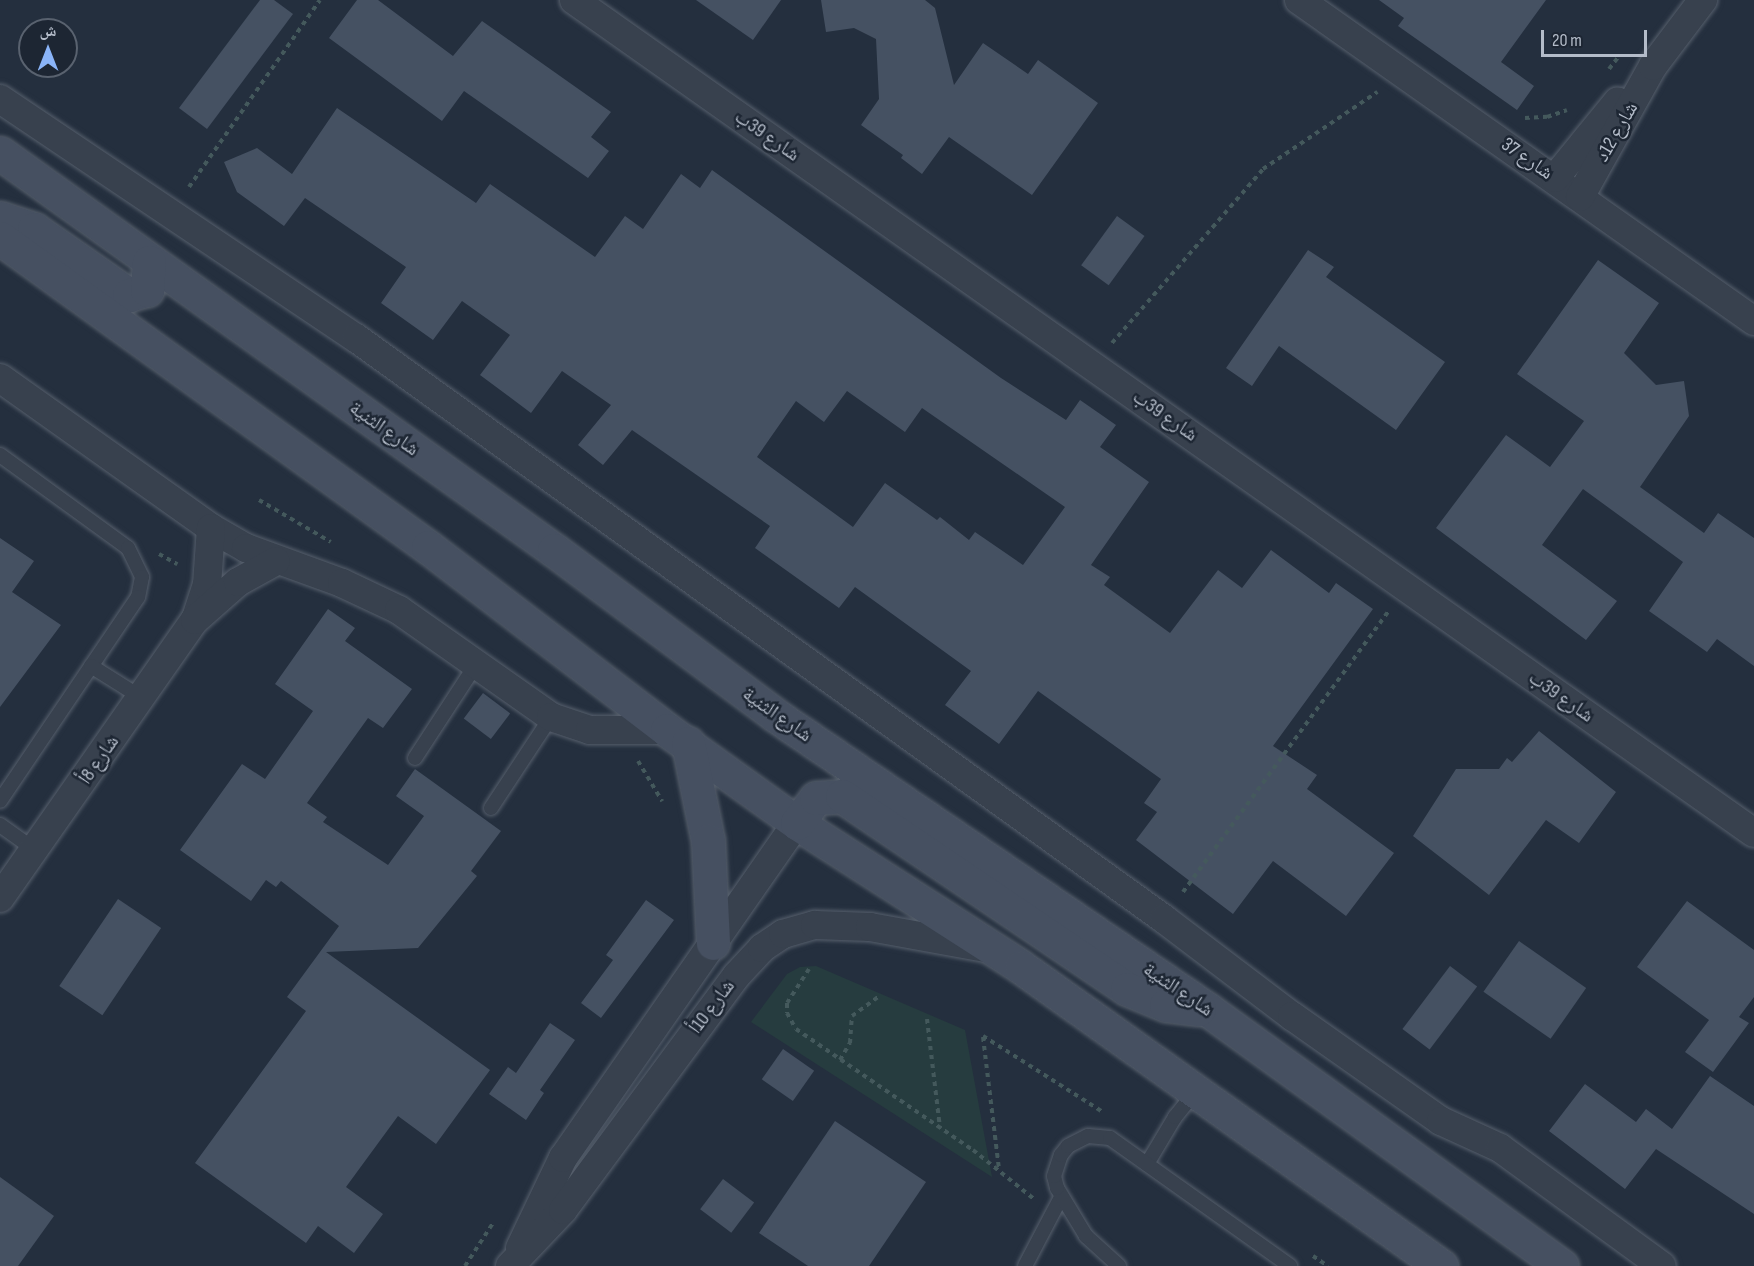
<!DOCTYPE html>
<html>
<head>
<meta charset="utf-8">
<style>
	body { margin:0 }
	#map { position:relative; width:1754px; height:1266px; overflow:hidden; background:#242f3e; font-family:"Sofia Sans Condensed","Noto Naskh Arabic",sans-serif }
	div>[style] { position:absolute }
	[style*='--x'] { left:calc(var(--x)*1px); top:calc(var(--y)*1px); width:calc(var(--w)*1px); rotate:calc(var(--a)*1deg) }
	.green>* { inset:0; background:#263c3f }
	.building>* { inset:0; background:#455162; transform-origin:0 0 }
	.path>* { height:4px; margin-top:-2px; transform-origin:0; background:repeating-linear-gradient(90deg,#44595c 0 4.5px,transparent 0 9px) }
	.roads { filter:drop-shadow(0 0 2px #565f6c) drop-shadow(0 0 2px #565f6c) }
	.service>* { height:14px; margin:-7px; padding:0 7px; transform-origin:7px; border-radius:7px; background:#38414e }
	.minor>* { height:28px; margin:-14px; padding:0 14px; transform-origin:14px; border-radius:14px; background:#38414e }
	.secondary>* { height:33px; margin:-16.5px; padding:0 16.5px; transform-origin:16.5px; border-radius:16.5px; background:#465061 }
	span { translate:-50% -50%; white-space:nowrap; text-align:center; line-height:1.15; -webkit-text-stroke:5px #1d2633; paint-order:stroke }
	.street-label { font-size:20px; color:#b4bcc9 }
	.north { position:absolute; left:18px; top:18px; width:60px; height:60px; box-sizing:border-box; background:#1d2633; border:2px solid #59626f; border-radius:50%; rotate:0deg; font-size:16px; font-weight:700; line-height:24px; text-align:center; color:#b4bcc9 }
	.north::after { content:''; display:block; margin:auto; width:21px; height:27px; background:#8ab4f8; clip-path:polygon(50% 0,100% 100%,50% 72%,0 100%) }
	.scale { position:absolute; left:1541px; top:30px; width:106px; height:27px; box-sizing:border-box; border:3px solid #b4bcc9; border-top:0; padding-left:8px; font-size:18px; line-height:21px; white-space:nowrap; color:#b4bcc9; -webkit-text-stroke:4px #1d2633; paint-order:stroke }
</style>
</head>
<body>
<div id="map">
	<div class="green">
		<i style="clip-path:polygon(816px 966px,965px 1030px,992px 1177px,751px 1022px,787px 974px,800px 967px)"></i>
	</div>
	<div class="building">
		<i style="clip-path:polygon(260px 0,274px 0,293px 14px,207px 129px,179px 108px)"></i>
		<i style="clip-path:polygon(357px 0,378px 0,453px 56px,482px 21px,611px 112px,591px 137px,609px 151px,588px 178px,464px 91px,442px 121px,329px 38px)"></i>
		<i style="clip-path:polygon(696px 0,781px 0,753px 40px)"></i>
		<i style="clip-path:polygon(821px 0,925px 0,935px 8px,954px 85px,983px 43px,1028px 74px,1038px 60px,1098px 103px,1032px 195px,949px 137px,922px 174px,901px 158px,903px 155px,861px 125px,879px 99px,876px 39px,854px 28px,826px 32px)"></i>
		<i style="clip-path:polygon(1379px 0,1546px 0,1501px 62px,1534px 86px,1517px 110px,1398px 26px,1404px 18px)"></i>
		<i style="clip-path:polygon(evenodd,337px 108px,476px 203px,490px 184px,595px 257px,625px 216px,643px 229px,681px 174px,700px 188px,712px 170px,1001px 378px,1066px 420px,1080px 400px,1116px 425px,1100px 447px,1149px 482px,1091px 565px,1110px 577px,1104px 585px,1170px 633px,1218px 570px,1242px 588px,1271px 550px,1329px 593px,1336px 583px,1373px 609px,1273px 746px,1317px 775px,1307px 789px,1394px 853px,1346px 916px,1273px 861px,1233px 914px,1136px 840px,1157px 812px,1144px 803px,1161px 779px,1038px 691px,999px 744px,945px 705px,971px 671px,855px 587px,839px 608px,755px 548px,770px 526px,632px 430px,603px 465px,578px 445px,611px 405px,562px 371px,531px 413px,480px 375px,510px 335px,462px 301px,433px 340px,381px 303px,406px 267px,305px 198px,284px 226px,237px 192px,224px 162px,257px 148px,292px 174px,337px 108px,847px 391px,905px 432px,922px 408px,1065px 507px,1023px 565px,975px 532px,969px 540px,940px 517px,937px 520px,885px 483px,853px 527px,757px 457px,796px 401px,824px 422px,847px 391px)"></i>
		<i style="left:1117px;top:216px;width:34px;height:61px;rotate:36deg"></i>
		<i style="clip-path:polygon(1308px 250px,1334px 267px,1326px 277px,1445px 362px,1396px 430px,1279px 346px,1252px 386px,1226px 368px)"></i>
		<i style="clip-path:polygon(1598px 260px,1659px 303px,1624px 353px,1656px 385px,1684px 381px,1689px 416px,1640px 487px,1704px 533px,1718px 513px,1754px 538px,1754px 666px,1717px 639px,1707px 652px,1649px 611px,1683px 562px,1583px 489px,1542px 545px,1617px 601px,1586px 640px,1436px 528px,1506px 435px,1550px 467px,1584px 421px,1517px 374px)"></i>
		<i style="clip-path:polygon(0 538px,34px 561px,12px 592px,61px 625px,0 707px)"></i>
		<i style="clip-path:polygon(328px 609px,355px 628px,345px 641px,412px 689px,383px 728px,368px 718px,307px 803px,327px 817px,323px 822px,388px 865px,424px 816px,396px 796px,415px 769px,501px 831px,471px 871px,477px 876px,418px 948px,326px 952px,490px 1070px,436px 1144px,398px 1116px,346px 1187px,383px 1214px,354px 1253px,318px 1226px,306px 1243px,195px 1163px,306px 1011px,287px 997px,339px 926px,281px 881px,276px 887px,266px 880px,251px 901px,180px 850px,242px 764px,265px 779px,313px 711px,275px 684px)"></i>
		<i style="left:483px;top:693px;width:34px;height:32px;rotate:37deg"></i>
		<i style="clip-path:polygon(1539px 731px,1616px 792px,1579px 843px,1546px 820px,1489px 895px,1413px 836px,1456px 769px,1499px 769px,1507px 758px,1512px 762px)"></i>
		<i style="left:118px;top:899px;width:52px;height:105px;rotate:34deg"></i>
		<i style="clip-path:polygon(646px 900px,674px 920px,601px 1018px,581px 1003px,613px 960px,606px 955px)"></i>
		<i style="clip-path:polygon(1687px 901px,1754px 950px,1754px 997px,1739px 1017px,1749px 1023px,1713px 1072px,1685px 1052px,1709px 1020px,1637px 967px)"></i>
		<i style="left:1519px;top:941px;width:82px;height:62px;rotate:35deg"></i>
		<i style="left:1450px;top:966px;width:34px;height:79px;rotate:37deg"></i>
		<i style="clip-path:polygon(550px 1023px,575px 1040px,540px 1090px,544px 1093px,526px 1120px,489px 1094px,508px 1067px,516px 1073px)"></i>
		<i style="left:783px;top:1049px;width:38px;height:37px;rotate:35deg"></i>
		<i style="clip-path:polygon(1710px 1076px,1754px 1106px,1754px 1214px,1656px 1149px,1625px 1189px,1549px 1131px,1585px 1084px,1636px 1122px,1646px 1109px,1672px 1129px)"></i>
		<i style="clip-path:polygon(835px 1121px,926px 1182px,869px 1266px,808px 1266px,759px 1233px)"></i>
		<i style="clip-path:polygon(0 1177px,54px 1216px,18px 1266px,0 1266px)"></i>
		<i style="left:723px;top:1179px;width:39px;height:38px;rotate:37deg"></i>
	</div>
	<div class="path">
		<i style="--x:1609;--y:69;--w:16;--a:-52"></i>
		<i style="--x:1525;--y:118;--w:22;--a:-3"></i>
		<i style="--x:1547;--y:117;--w:21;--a:-19"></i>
		<i style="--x:189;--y:187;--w:228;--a:-55"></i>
		<i style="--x:1112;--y:343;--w:230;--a:-49"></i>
		<i style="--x:1263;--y:169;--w:138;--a:-34"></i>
		<i style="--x:259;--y:500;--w:83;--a:30.3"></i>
		<i style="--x:159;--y:554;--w:21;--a:29"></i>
		<i style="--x:638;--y:761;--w:47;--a:59"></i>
		<i style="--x:1183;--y:892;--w:347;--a:-53.8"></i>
		<i style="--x:809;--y:969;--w:40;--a:122.9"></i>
		<i style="--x:787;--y:1003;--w:10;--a:90"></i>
		<i style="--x:787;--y:1013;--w:18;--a:61"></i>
		<i style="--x:796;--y:1029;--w:214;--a:34.4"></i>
		<i style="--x:973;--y:1150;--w:78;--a:38.8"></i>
		<i style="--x:927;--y:1019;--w:110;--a:83.2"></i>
		<i style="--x:983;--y:1036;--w:140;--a:32.4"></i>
		<i style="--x:983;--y:1037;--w:133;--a:83.1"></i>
		<i style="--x:840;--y:1060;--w:20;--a:-60"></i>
		<i style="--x:850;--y:1043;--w:27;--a:-86"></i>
		<i style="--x:852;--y:1016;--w:32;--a:-36"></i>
		<i style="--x:1313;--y:1256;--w:18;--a:34"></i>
		<i style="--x:465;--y:1266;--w:51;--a:-56.9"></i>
	</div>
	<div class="roads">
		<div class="service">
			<i style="--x:0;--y:455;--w:158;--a:36"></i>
			<i style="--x:128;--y:548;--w:32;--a:64"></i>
			<i style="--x:142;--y:577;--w:20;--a:101"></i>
			<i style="--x:138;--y:597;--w:246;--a:124.1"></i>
			<i style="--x:91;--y:666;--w:60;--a:32.1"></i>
			<i style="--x:415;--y:758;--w:113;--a:-56.9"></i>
			<i style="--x:491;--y:808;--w:109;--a:-56.6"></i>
			<i style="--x:0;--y:825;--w:43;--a:35.5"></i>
			<i style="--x:1147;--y:1164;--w:55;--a:-59.2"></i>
			<i style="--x:1175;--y:1117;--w:33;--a:-51"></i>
			<i style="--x:1025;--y:1266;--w:76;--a:-62.4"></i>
			<i style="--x:1119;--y:1266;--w:45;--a:-137.7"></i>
			<i style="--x:1086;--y:1236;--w:56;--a:-121.1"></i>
			<i style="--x:1057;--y:1188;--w:12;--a:-104"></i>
			<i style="--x:1054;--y:1176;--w:22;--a:-72"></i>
			<i style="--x:1061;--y:1155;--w:11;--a:-52"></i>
			<i style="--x:1068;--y:1146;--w:22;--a:-27"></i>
			<i style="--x:1088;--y:1136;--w:22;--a:5"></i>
			<i style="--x:1110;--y:1138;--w:221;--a:35.4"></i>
		</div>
		<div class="minor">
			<i style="--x:574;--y:0;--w:1444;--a:35.22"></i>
			<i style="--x:1299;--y:0;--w:557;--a:35.2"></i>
			<i style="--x:0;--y:99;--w:429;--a:33.9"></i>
			<i style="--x:356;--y:338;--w:995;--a:35.72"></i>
			<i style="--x:1164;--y:919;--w:161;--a:37.2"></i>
			<i style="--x:1292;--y:1016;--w:182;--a:35.2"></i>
			<i style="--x:1441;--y:1121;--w:65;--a:24.6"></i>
			<i style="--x:1500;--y:1148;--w:200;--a:36.1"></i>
			<i style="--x:1555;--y:178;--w:99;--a:-50.7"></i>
			<i style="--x:1580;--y:197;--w:150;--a:-60.9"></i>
			<i style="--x:1653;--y:66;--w:83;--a:-52.9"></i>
			<i style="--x:0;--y:378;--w:259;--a:35.4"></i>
			<i style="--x:211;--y:528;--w:40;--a:29.7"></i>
			<i style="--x:246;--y:548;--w:102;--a:20"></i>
			<i style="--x:342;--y:583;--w:63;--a:25.3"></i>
			<i style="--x:399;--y:610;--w:186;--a:35.1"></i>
			<i style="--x:551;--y:717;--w:41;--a:18.4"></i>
			<i style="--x:590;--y:730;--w:77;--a:0"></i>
			<i style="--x:196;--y:618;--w:35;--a:-72"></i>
			<i style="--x:207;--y:585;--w:57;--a:-86"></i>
			<i style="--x:0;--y:898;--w:340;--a:-55"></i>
			<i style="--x:195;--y:620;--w:57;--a:-41.5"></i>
			<i style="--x:238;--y:582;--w:43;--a:-28.9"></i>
			<i style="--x:520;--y:1248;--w:100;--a:-64.5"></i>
			<i style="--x:563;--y:1158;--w:409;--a:-55.1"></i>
			<i style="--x:510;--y:1266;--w:77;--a:-46.6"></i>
			<i style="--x:563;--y:1210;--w:292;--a:-53.5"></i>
			<i style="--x:737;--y:975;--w:37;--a:-47"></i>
			<i style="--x:762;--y:948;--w:25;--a:-34"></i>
			<i style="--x:783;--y:934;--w:33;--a:-16"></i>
			<i style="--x:815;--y:925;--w:55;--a:2.1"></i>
			<i style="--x:870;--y:927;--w:123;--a:10.3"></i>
		</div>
		<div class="secondary">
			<i style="--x:0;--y:153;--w:682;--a:35.63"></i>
			<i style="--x:554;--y:550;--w:276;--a:36.7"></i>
			<i style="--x:775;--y:715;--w:523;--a:34.24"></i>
			<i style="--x:1207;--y:1009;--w:438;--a:35.9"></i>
			<i style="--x:0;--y:218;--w:36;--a:18"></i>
			<i style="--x:34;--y:229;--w:116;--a:34.8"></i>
			<i style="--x:129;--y:295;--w:19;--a:-16"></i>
			<i style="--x:147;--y:290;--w:28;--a:-86"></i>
			<i style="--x:0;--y:238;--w:528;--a:35.83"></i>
			<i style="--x:428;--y:547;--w:301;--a:37.4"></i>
			<i style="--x:667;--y:730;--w:160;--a:35.6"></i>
			<i style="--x:797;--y:823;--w:266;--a:32.7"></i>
			<i style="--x:1021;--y:967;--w:516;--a:35.45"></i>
			<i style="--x:688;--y:743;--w:100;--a:78.5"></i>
			<i style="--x:708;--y:841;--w:102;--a:87.2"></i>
			<i style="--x:797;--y:823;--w:31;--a:-53"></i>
			<i style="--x:816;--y:798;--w:26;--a:-4"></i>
			<i style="--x:842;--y:796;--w:344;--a:34.1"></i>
			<i style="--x:1127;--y:989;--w:42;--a:22.3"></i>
			<i style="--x:1166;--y:1005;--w:33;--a:7"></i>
		</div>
	</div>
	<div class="street-label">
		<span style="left:1617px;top:132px;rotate:-60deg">شارع 12د</span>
		<span style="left:767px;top:136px;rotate:35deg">شارع 39ب</span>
		<span style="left:1527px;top:159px;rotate:35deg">شارع 37</span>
		<span style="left:1165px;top:416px;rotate:35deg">شارع 39ب</span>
		<span style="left:384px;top:429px;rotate:35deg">شارع الثنية</span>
		<span style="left:1561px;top:697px;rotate:35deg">شارع 39ب</span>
		<span style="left:777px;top:715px;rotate:35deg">شارع الثنية</span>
		<span style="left:99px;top:760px;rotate:-55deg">شارع 8أ</span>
		<span style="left:1178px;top:990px;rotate:34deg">شارع الثنية</span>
		<span style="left:712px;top:1007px;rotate:-53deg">شارع 10أ</span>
	</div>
	<div class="north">ش</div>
	<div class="scale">20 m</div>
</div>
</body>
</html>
